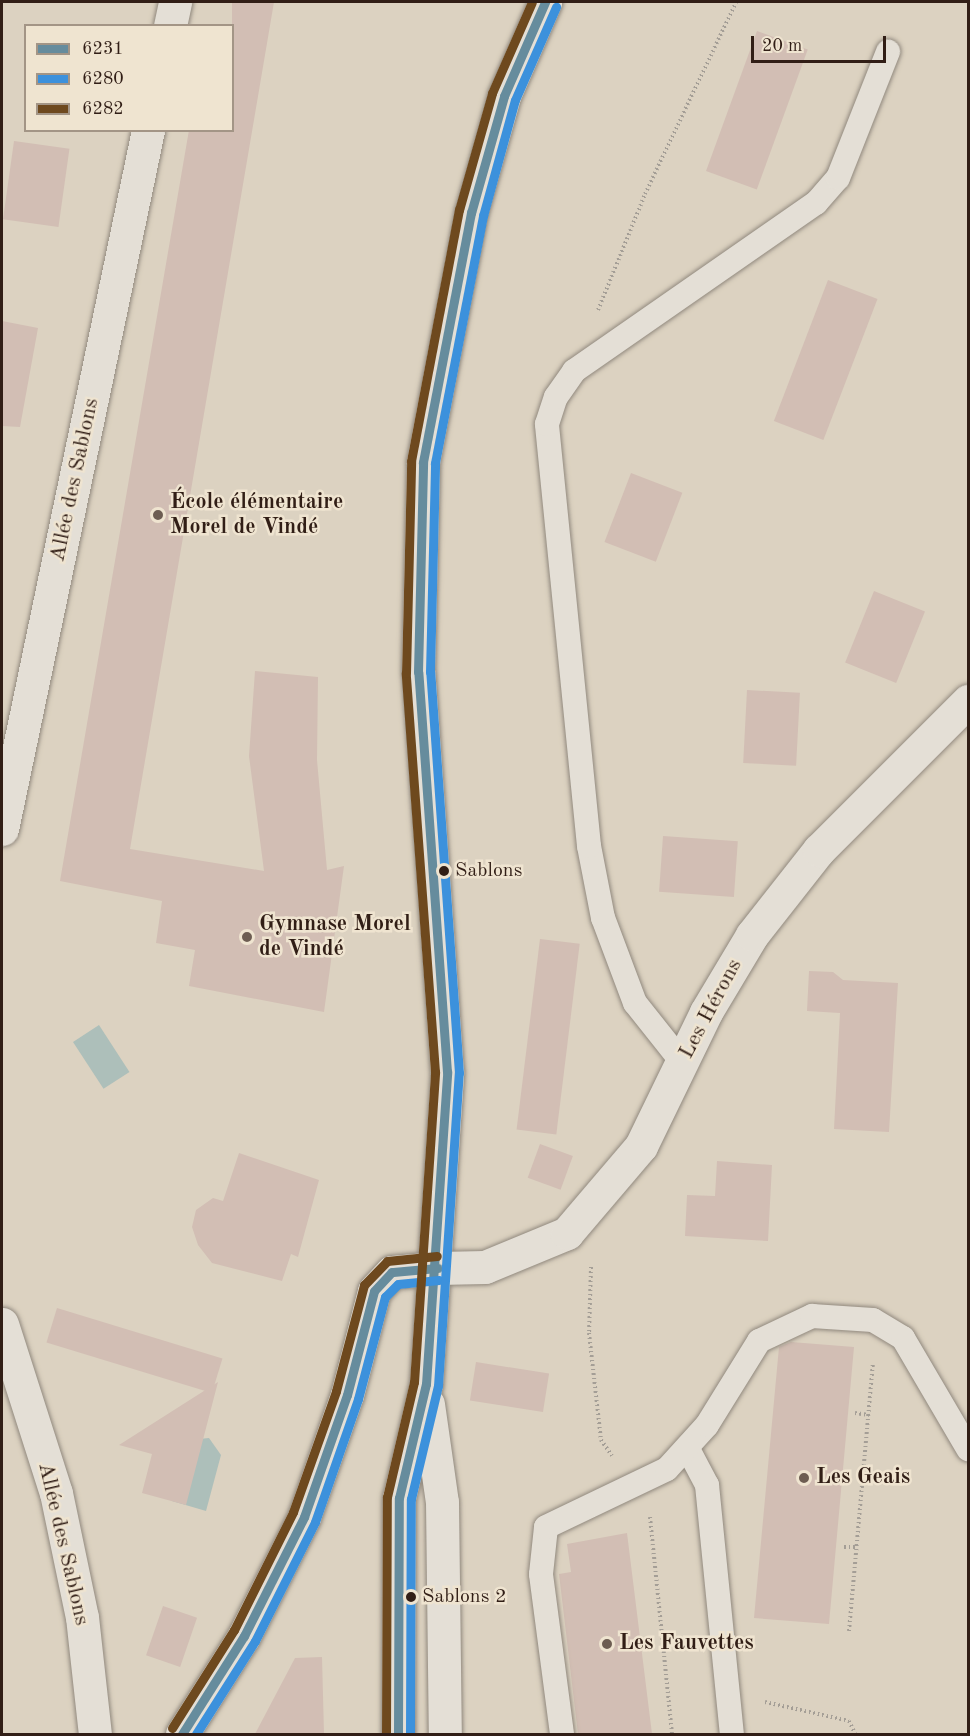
<!DOCTYPE html>
<html>
<head>
<meta charset="utf-8">
<style>
	body { margin:0 }
	#map { position:relative; width:970px; height:1736px; overflow:hidden; background:#dcd2c1; font-family:"Old Standard TT",serif }
	div>[style] { position:absolute }
	[style*='--x'] { left:calc(var(--x)*1px); top:calc(var(--y)*1px); width:calc(var(--w)*1px); rotate:calc(var(--a)*1deg) }
	.water>* { inset:0; background:#adbfba; transform-origin:0 0 }
	.building>* { inset:0; background:#d2beb4; transform-origin:0 0 }
	.path>* { height:4px; margin-top:-2px; transform-origin:0; background:repeating-linear-gradient(90deg,#a49e96 0 1.5px,transparent 0 4.5px) }
	.roads { filter:drop-shadow(0 0 2px #91897e) drop-shadow(0 0 2px #91897e) }
	.lane>* { height:24px; margin:-12px; padding:0 12px; transform-origin:12px; border-radius:12px; background:#e4dfd6 }
	.street>* { height:33px; margin:-16.5px; padding:0 16.5px; transform-origin:16.5px; border-radius:16.5px; background:#e4dfd6 }
	.secondary>* { height:33px; margin:-16.5px; padding:0 16.5px; transform-origin:16.5px; border-radius:16.5px; background:#e4dfd6 }
	.bus-1>* { height:9px; margin:-4.5px; padding:0 4.5px; transform-origin:4.5px; border-radius:4.5px; background:#668c9d }
	.bus-2>* { height:9px; margin:-4.5px; padding:0 4.5px; transform-origin:4.5px; border-radius:4.5px; background:#3c91dc }
	.bus-3>* { height:9px; margin:-4.5px; padding:0 4.5px; transform-origin:4.5px; border-radius:4.5px; background:#6e491e }
	.dots>* { width:16px; height:16px; translate:-50% -50%; box-sizing:border-box; border:3px solid #efe4d0; border-radius:50% }
	span { translate:-50% -50%; white-space:nowrap; text-align:center; line-height:1.15; -webkit-text-stroke:5px #efe4d0; paint-order:stroke }
	.bus-label { font-size:20px; color:#311e16 }
	.left { translate:0 -50%; text-align:left }
	.street-label { font-size:22px; color:#311e16 }
	.poi-label { font-size:22px; color:#311e16; font-weight:700 }
	.frame { position:absolute; inset:0; border:3px solid #311e16; pointer-events:none }
	.legend { position:absolute; left:24px; top:24px; width:210px; height:108px; box-sizing:border-box; background:#efe4d0; border:2px solid #a39586; margin:0; padding:8px 10px; list-style:none; font-size:18px; color:#311e16 }
	.legend li { display:flex; align-items:center; gap:12px; height:30px }
	.legend b { width:30px; border:2px solid #a39586 }
	.scale { position:absolute; left:751px; top:36px; width:135px; height:27px; box-sizing:border-box; border:3px solid #311e16; border-top:0; padding-left:8px; font-size:18px; line-height:21px; white-space:nowrap; color:#311e16; -webkit-text-stroke:4px #efe4d0; paint-order:stroke }
</style>
</head>
<body>
<div id="map">
	<div class="water">
		<i style="left:99px;top:1025px;width:56px;height:31px;rotate:57deg"></i>
		<i style="clip-path:polygon(209px 1438px,221px 1455px,206px 1511px,172px 1501px,199px 1439px)"></i>
	</div>
	<div class="building">
		<i style="clip-path:polygon(232px 2px,274px 2px,130px 849px,264px 871px,249px 756px,255px 671px,318px 677px,317px 760px,327px 870px,344px 866px,324px 1012px,189px 986px,195px 950px,156px 943px,162px 901px,60px 881px,189px 130px,237px 130px,232px 130px)"></i>
		<i style="left:757px;top:31px;width:54px;height:149px;rotate:20deg"></i>
		<i style="left:14px;top:141px;width:56px;height:79px;rotate:8deg"></i>
		<i style="left:828px;top:280px;width:53px;height:151px;rotate:21deg"></i>
		<i style="clip-path:polygon(2px 321px,38px 328px,20px 427px,2px 426px)"></i>
		<i style="left:631px;top:473px;width:55px;height:74px;rotate:21deg"></i>
		<i style="left:874px;top:591px;width:55px;height:77px;rotate:22deg"></i>
		<i style="left:747px;top:690px;width:53px;height:73px;rotate:3deg"></i>
		<i style="left:663px;top:836px;width:75px;height:56px;rotate:4deg"></i>
		<i style="left:540px;top:939px;width:40px;height:192px;rotate:7deg"></i>
		<i style="clip-path:polygon(809px 971px,833px 972px,843px 980px,898px 983px,889px 1132px,834px 1129px,840px 1013px,807px 1011px)"></i>
		<i style="left:540px;top:1144px;width:35px;height:36px;rotate:20deg"></i>
		<i style="clip-path:polygon(239px 1153px,319px 1180px,298px 1257px,291px 1254px,282px 1281px,212px 1263px,198px 1245px,192px 1227px,196px 1210px,213px 1198px,223px 1201px)"></i>
		<i style="clip-path:polygon(717px 1161px,772px 1165px,768px 1241px,685px 1236px,687px 1195px,715px 1196px)"></i>
		<i style="left:57px;top:1308px;width:173px;height:36px;rotate:17deg"></i>
		<i style="clip-path:polygon(791px 1342px,854px 1347px,829px 1624px,754px 1618px,779px 1347px)"></i>
		<i style="left:476px;top:1362px;width:74px;height:39px;rotate:9deg"></i>
		<i style="clip-path:polygon(218px 1382px,186px 1505px,142px 1493px,152px 1454px,119px 1445px)"></i>
		<i style="clip-path:polygon(627px 1533px,652px 1734px,578px 1734px,559px 1574px,571px 1572px,567px 1544px)"></i>
		<i style="left:163px;top:1606px;width:36px;height:52px;rotate:19deg"></i>
		<i style="clip-path:polygon(322px 1657px,324px 1734px,255px 1734px,295px 1658px)"></i>
	</div>
	<div class="path">
		<i style="--x:598;--y:310;--w:125;--a:-67.9"></i>
		<i style="--x:645;--y:194;--w:212;--a:-64.6"></i>
		<i style="--x:591;--y:1267;--w:66;--a:91.7"></i>
		<i style="--x:589;--y:1333;--w:108;--a:83.6"></i>
		<i style="--x:601;--y:1440;--w:19;--a:55"></i>
		<i style="--x:855;--y:1413;--w:14;--a:8"></i>
		<i style="--x:650;--y:1517;--w:218;--a:84.2"></i>
		<i style="--x:844;--y:1547;--w:13;--a:0"></i>
		<i style="--x:849;--y:1631;--w:270;--a:-84.9"></i>
		<i style="--x:765;--y:1702;--w:86;--a:12.7"></i>
		<i style="--x:849;--y:1721;--w:14;--a:65"></i>
	</div>
	<div class="roads">
		<div class="lane">
			<i style="--x:682;--y:1062;--w:75;--a:-128.5"></i>
			<i style="--x:635;--y:1003;--w:91;--a:-110.6"></i>
			<i style="--x:603;--y:918;--w:73;--a:-101"></i>
			<i style="--x:589;--y:846;--w:424;--a:-95.7"></i>
			<i style="--x:547;--y:424;--w:28;--a:-72"></i>
			<i style="--x:556;--y:397;--w:32;--a:-55"></i>
			<i style="--x:574;--y:371;--w:295;--a:-34.8"></i>
			<i style="--x:816;--y:203;--w:33;--a:-49"></i>
			<i style="--x:838;--y:178;--w:136;--a:-68.4"></i>
			<i style="--x:688;--y:1449;--w:41;--a:62.2"></i>
			<i style="--x:707;--y:1485;--w:250;--a:84.3"></i>
			<i style="--x:562;--y:1734;--w:161;--a:-97.5"></i>
			<i style="--x:541;--y:1574;--w:47;--a:-83.9"></i>
			<i style="--x:546;--y:1527;--w:134;--a:-25.6"></i>
			<i style="--x:667;--y:1469;--w:59;--a:-47.7"></i>
			<i style="--x:707;--y:1425;--w:99;--a:-58.2"></i>
			<i style="--x:759;--y:1341;--w:59;--a:-25.3"></i>
			<i style="--x:812;--y:1316;--w:61;--a:3.8"></i>
			<i style="--x:873;--y:1320;--w:35;--a:31"></i>
			<i style="--x:903;--y:1338;--w:129;--a:59.6"></i>
		</div>
		<div class="street">
			<i style="--x:170;--y:26;--w:25;--a:-78"></i>
			<i style="--x:2;--y:829;--w:714;--a:-78.2"></i>
			<i style="--x:438;--y:1268;--w:47;--a:-1.2"></i>
			<i style="--x:485;--y:1267;--w:89;--a:-22.5"></i>
			<i style="--x:567;--y:1233;--w:114;--a:-49.6"></i>
			<i style="--x:641;--y:1146;--w:149;--a:-64.1"></i>
			<i style="--x:706;--y:1012;--w:90;--a:-59.1"></i>
			<i style="--x:752;--y:935;--w:108;--a:-51.8"></i>
			<i style="--x:819;--y:850;--w:211;--a:-45"></i>
			<i style="--x:2;--y:1324;--w:177;--a:72.3"></i>
			<i style="--x:56;--y:1493;--w:127;--a:78.2"></i>
			<i style="--x:82;--y:1617;--w:118;--a:83.7"></i>
		</div>
		<div class="secondary">
			<i style="--x:428;--y:1404;--w:99;--a:81.9"></i>
			<i style="--x:442;--y:1502;--w:232;--a:89.3"></i>
			<i style="--x:182;--y:1734;--w:116;--a:-57.7"></i>
			<i style="--x:244;--y:1636;--w:133;--a:-63.2"></i>
			<i style="--x:304;--y:1517;--w:129;--a:-70.6"></i>
			<i style="--x:347;--y:1395;--w:107;--a:-75.4"></i>
			<i style="--x:374;--y:1291;--w:26;--a:-47"></i>
			<i style="--x:392;--y:1272;--w:46;--a:-5"></i>
			<i style="--x:398;--y:1734;--w:236;--a:-89.8"></i>
			<i style="--x:399;--y:1498;--w:117;--a:-76.7"></i>
			<i style="--x:426;--y:1384;--w:313;--a:-86.1"></i>
			<i style="--x:447;--y:1072;--w:401;--a:-94.1"></i>
			<i style="--x:418;--y:672;--w:210;--a:-88.6"></i>
			<i style="--x:423;--y:462;--w:254;--a:-79.1"></i>
			<i style="--x:471;--y:213;--w:122;--a:-74.2"></i>
			<i style="--x:504;--y:96;--w:103;--a:-66.4"></i>
		</div>
	</div>
	<div class="bus-1">
		<i style="--x:182;--y:1734;--w:116;--a:-57.7"></i>
		<i style="--x:244;--y:1636;--w:133;--a:-63.2"></i>
		<i style="--x:304;--y:1517;--w:129;--a:-70.6"></i>
		<i style="--x:347;--y:1395;--w:107;--a:-75.4"></i>
		<i style="--x:374;--y:1291;--w:26;--a:-47"></i>
		<i style="--x:392;--y:1272;--w:46;--a:-5"></i>
		<i style="--x:398;--y:1734;--w:236;--a:-89.8"></i>
		<i style="--x:399;--y:1498;--w:117;--a:-76.7"></i>
		<i style="--x:426;--y:1384;--w:313;--a:-86.1"></i>
		<i style="--x:447;--y:1072;--w:401;--a:-94.1"></i>
		<i style="--x:418;--y:672;--w:210;--a:-88.6"></i>
		<i style="--x:423;--y:462;--w:254;--a:-79.1"></i>
		<i style="--x:471;--y:213;--w:122;--a:-74.2"></i>
		<i style="--x:504;--y:96;--w:103;--a:-66.4"></i>
	</div>
	<div class="bus-2">
		<i style="--x:196;--y:1734;--w:110;--a:-57.6"></i>
		<i style="--x:255;--y:1641;--w:133;--a:-63.2"></i>
		<i style="--x:315;--y:1522;--w:130;--a:-70.7"></i>
		<i style="--x:358;--y:1399;--w:106;--a:-75.2"></i>
		<i style="--x:385;--y:1297;--w:18;--a:-45"></i>
		<i style="--x:398;--y:1284;--w:41;--a:-5.6"></i>
		<i style="--x:410;--y:1734;--w:235;--a:-89.8"></i>
		<i style="--x:411;--y:1499;--w:116;--a:-76.6"></i>
		<i style="--x:438;--y:1386;--w:314;--a:-86.2"></i>
		<i style="--x:459;--y:1073;--w:402;--a:-94.1"></i>
		<i style="--x:430;--y:672;--w:209;--a:-88.6"></i>
		<i style="--x:435;--y:463;--w:252;--a:-79"></i>
		<i style="--x:483;--y:216;--w:120;--a:-74.6"></i>
		<i style="--x:515;--y:100;--w:102;--a:-66.2"></i>
	</div>
	<div class="bus-3">
		<i style="--x:172;--y:1728;--w:116;--a:-57.7"></i>
		<i style="--x:234;--y:1630;--w:132;--a:-63.4"></i>
		<i style="--x:293;--y:1512;--w:128;--a:-70.4"></i>
		<i style="--x:336;--y:1391;--w:110;--a:-75.2"></i>
		<i style="--x:364;--y:1285;--w:33;--a:-46"></i>
		<i style="--x:387;--y:1261;--w:50;--a:-5.7"></i>
		<i style="--x:386;--y:1734;--w:237;--a:-89.8"></i>
		<i style="--x:387;--y:1497;--w:118;--a:-76.8"></i>
		<i style="--x:414;--y:1382;--w:311;--a:-86.1"></i>
		<i style="--x:435;--y:1072;--w:400;--a:-94.2"></i>
		<i style="--x:406;--y:673;--w:212;--a:-88.6"></i>
		<i style="--x:411;--y:461;--w:256;--a:-79.2"></i>
		<i style="--x:459;--y:210;--w:122;--a:-74.2"></i>
		<i style="--x:492;--y:93;--w:99;--a:-66.3"></i>
	</div>
	<div class="dots">
		<i style="left:158px;top:515px;background:#6d5d52"></i>
		<i style="left:444px;top:871px;background:#311e16"></i>
		<i style="left:247px;top:937px;background:#6d5d52"></i>
		<i style="left:804px;top:1478px;background:#6d5d52"></i>
		<i style="left:411px;top:1597px;background:#311e16"></i>
		<i style="left:607px;top:1644px;background:#6d5d52"></i>
	</div>
	<div class="bus-label">
		<span class="left" style="left:455px;top:871px">Sablons</span>
		<span class="left" style="left:422px;top:1597px">Sablons 2</span>
	</div>
	<div class="street-label">
		<span style="left:75px;top:480px;rotate:-78deg">Allée des Sablons</span>
		<span style="left:711px;top:1009px;rotate:-62deg">Les Hérons</span>
		<span style="left:63px;top:1544px;rotate:77deg">Allée des Sablons</span>
	</div>
	<div class="poi-label">
		<span class="left" style="left:170px;top:515px">École élémentaire<br>Morel de Vindé</span>
		<span class="left" style="left:259px;top:937px">Gymnase Morel<br>de Vindé</span>
		<span class="left" style="left:816px;top:1478px">Les Geais</span>
		<span class="left" style="left:619px;top:1644px">Les Fauvettes</span>
	</div>
	<div class="frame"></div>
	<ul class="legend">
	<li><b style="height:8px;background:#668c9d"></b>6231</li>
	<li><b style="height:8px;background:#3c91dc"></b>6280</li>
	<li><b style="height:8px;background:#6e491e"></b>6282</li>
	</ul>
	<div class="scale">20 m</div>
</div>
</body>
</html>
